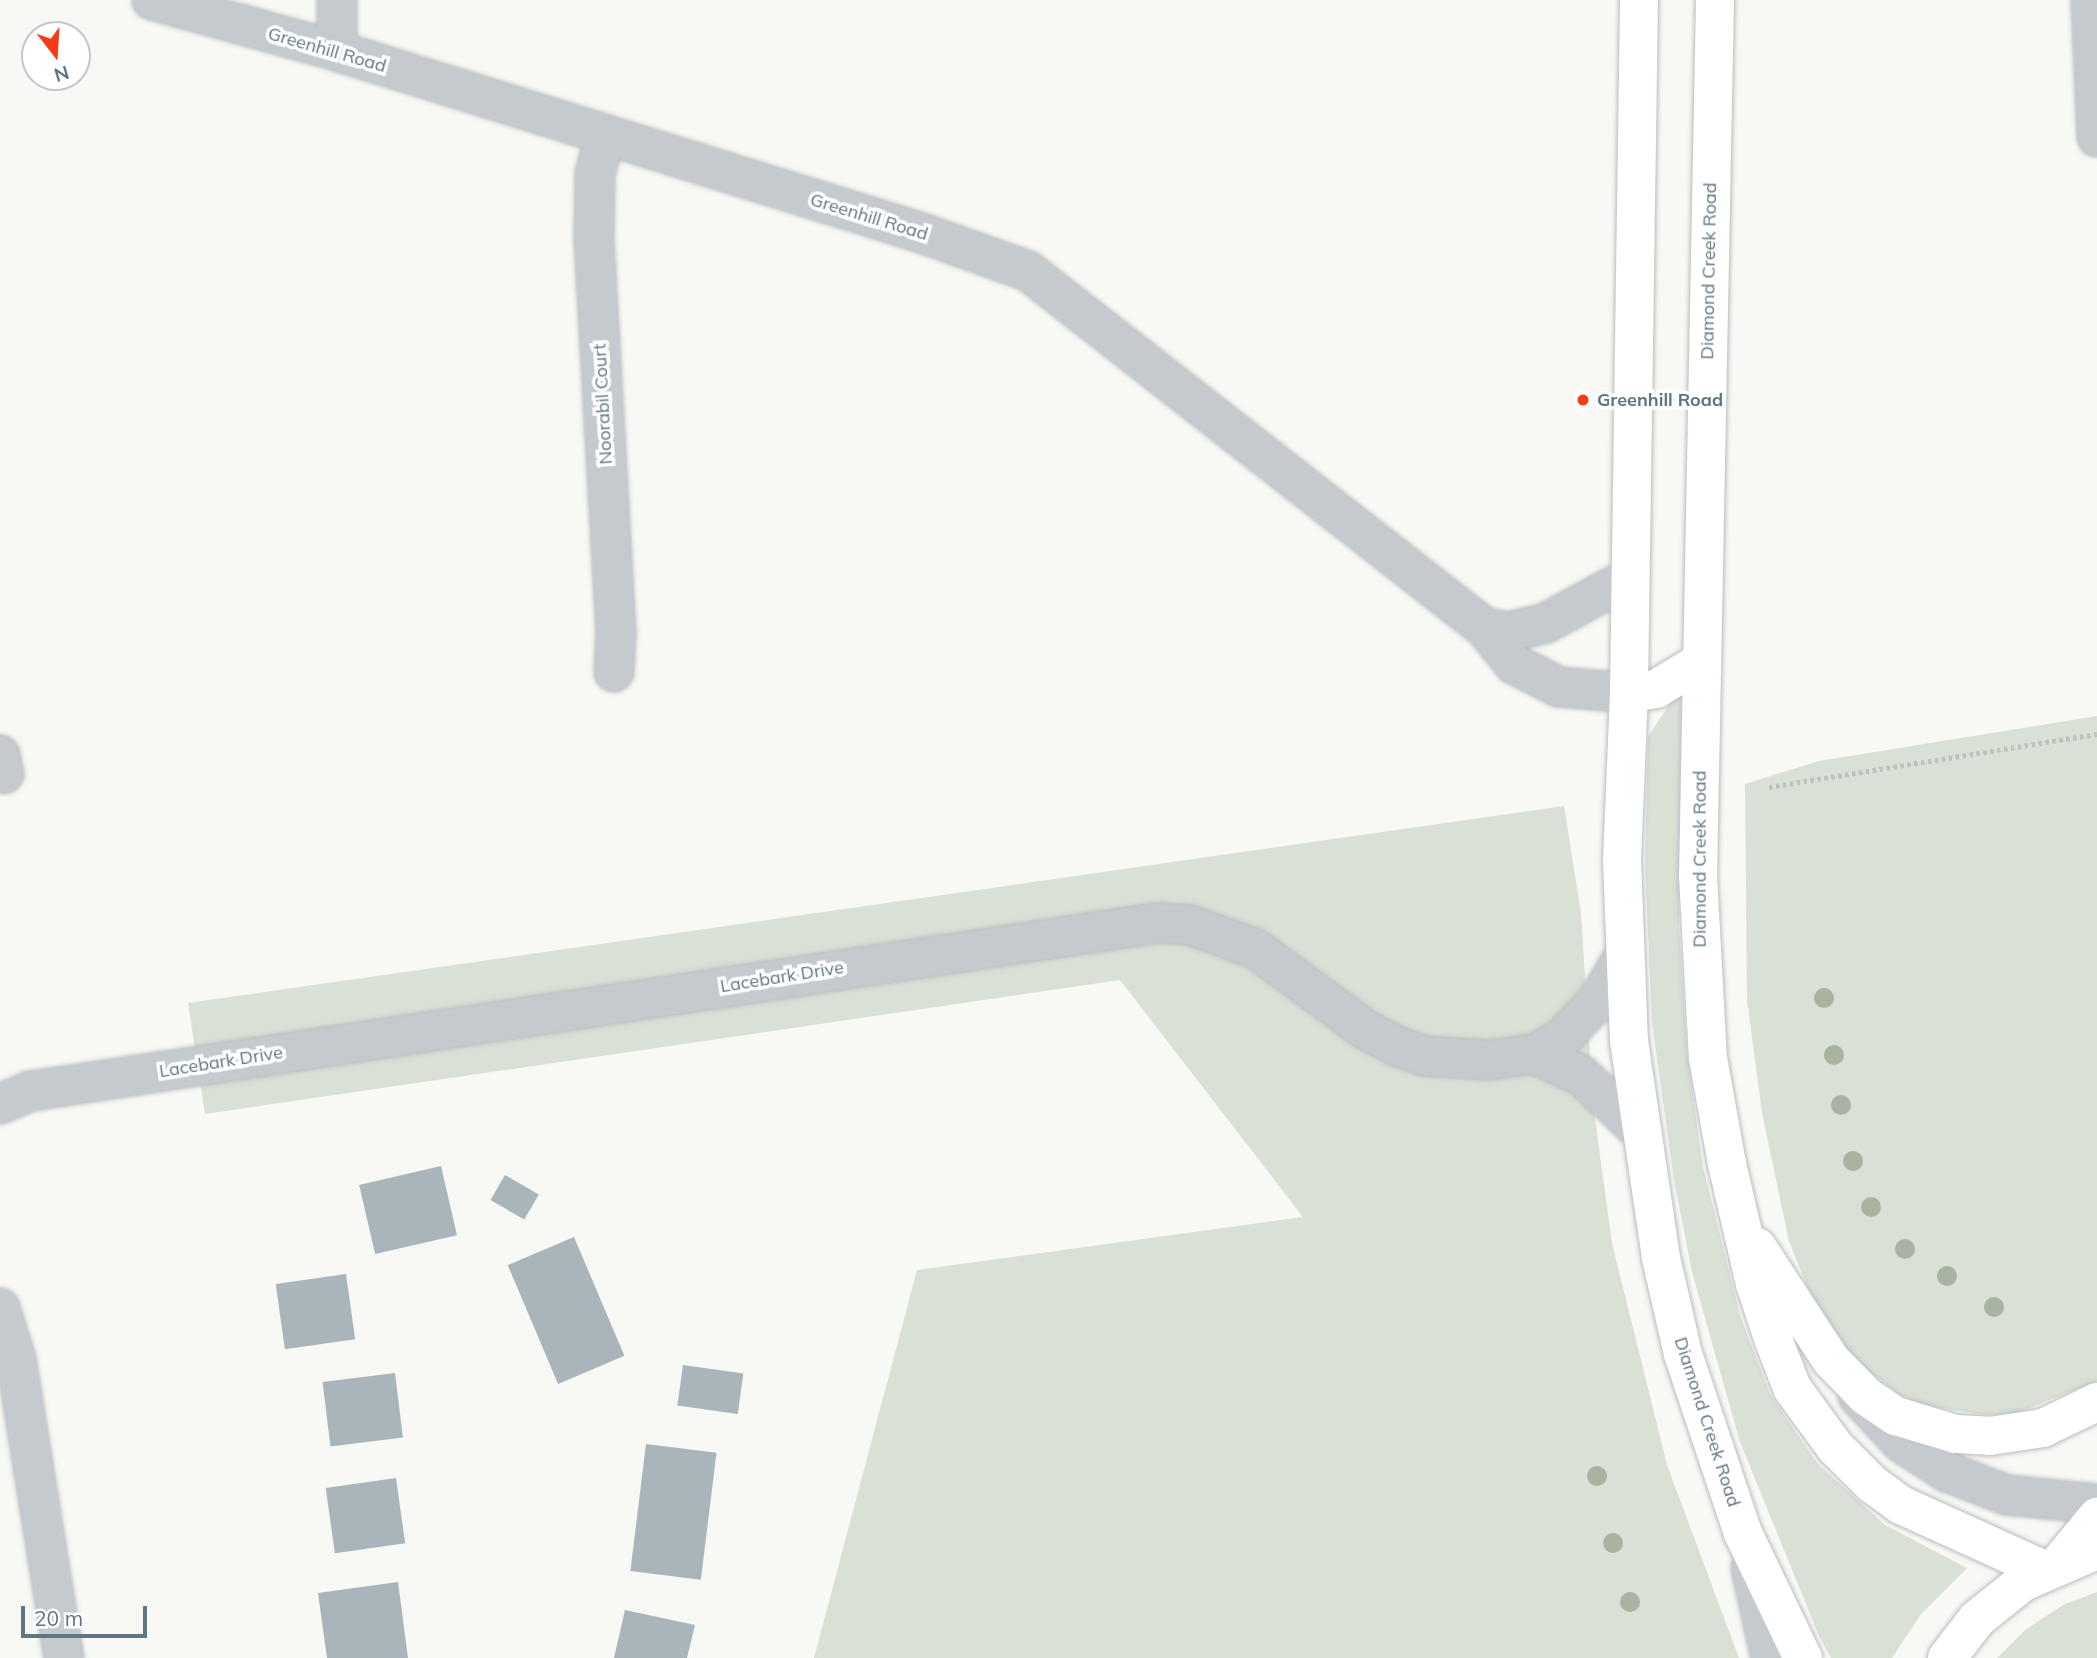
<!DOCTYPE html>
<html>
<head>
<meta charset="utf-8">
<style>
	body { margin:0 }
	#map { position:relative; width:2097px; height:1658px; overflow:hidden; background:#f8f8f4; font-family:Mulish,sans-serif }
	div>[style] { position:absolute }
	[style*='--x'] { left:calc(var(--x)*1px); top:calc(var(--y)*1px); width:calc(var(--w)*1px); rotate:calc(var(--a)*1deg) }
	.green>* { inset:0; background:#d9e0d5 }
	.building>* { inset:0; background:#a9b5ba; transform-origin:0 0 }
	.path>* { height:4.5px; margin-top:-2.25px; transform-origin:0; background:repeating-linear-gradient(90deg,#bec1c3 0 3.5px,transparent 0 7px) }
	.roads { filter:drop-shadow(0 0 2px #b7bdc0) drop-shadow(0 0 2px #b7bdc0) }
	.minor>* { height:38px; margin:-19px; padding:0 19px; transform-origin:19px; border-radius:19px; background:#c4cacd }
	.major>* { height:38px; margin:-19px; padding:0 19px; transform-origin:19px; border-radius:19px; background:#fff }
	.highway>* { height:38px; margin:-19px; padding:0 19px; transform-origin:19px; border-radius:19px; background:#fff }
	.trees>* { width:20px; height:20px; margin:-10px; border-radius:50%; background:#a8b3a2 }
	.dots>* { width:19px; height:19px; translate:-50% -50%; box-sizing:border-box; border:4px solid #fff; border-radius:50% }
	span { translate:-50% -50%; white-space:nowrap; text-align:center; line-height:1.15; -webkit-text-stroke:7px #fff; paint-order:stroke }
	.street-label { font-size:18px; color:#5f7582 }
	.poi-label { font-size:18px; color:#5f7582; font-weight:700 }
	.left { translate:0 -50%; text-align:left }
	.north { position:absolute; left:21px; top:21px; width:70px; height:70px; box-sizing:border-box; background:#fff; border:2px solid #bfc8cd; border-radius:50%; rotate:163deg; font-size:19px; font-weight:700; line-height:28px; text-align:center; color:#5f7582 }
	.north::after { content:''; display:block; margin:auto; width:24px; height:32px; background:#f53c17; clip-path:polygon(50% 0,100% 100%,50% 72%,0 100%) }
	.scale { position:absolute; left:21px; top:1606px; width:126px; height:32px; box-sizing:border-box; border:4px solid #5f7582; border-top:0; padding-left:9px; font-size:21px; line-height:24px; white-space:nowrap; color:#5f7582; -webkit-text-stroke:5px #fff; paint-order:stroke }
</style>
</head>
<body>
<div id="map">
	<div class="green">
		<i style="clip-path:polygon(1681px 686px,1679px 928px,1687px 1054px,1703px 1167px,1740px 1315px,1770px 1394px,1817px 1463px,1885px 1525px,1967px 1568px,1921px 1614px,1892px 1658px,1831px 1658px,1819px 1636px,1740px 1442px,1692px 1272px,1674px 1180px,1652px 1023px,1645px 866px,1648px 737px)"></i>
		<i style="clip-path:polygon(2097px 716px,2097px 1381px,2017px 1413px,1985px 1415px,1928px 1406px,1900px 1395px,1855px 1360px,1816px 1309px,1789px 1241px,1762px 1113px,1747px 999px,1745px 784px,1819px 761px)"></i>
		<i style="clip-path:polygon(1564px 806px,1581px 913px,1593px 1104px,1612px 1243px,1667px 1465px,1739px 1658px,814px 1658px,917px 1270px,1303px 1217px,1120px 980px,205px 1114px,188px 1003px)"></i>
		<i style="clip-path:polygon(2097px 1592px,2097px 1658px,1997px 1658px,2025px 1630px,2063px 1605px)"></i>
	</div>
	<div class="building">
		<i style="left:441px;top:1166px;width:71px;height:84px;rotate:77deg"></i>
		<i style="left:505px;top:1175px;width:39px;height:29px;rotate:30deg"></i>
		<i style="left:574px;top:1237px;width:129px;height:72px;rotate:67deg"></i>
		<i style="left:346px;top:1274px;width:66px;height:71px;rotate:82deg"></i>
		<i style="left:683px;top:1365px;width:61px;height:41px;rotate:8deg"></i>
		<i style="left:395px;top:1373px;width:65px;height:73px;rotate:83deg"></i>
		<i style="left:646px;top:1444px;width:71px;height:128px;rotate:7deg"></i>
		<i style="left:396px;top:1478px;width:66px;height:71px;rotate:82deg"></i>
		<i style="clip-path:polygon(398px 1582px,408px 1658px,327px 1658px,318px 1593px)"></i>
		<i style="clip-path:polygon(625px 1610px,695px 1625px,687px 1658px,614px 1658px)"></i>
	</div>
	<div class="path">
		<i style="--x:1769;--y:787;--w:332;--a:-9.2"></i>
	</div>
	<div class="roads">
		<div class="minor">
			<i style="--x:152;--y:0;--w:192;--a:15.4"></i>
			<i style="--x:337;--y:51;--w:609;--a:17.28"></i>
			<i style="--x:919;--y:232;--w:116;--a:19.7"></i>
			<i style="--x:1028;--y:271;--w:580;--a:38"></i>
			<i style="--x:1485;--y:628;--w:46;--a:51.1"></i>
			<i style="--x:1514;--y:664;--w:51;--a:27.1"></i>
			<i style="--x:1559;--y:687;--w:70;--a:4.9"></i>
			<i style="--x:337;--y:0;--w:51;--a:90"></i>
			<i style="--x:2091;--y:0;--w:137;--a:87.5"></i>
			<i style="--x:605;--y:138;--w:36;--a:106"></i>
			<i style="--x:595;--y:173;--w:66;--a:90.9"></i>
			<i style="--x:594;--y:239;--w:394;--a:86.8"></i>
			<i style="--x:616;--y:632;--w:40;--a:92.9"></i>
			<i style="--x:1485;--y:628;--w:23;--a:10"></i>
			<i style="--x:1508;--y:632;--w:39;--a:-13"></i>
			<i style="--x:1546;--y:623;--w:94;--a:-28.5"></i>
			<i style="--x:0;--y:755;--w:19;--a:78"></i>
			<i style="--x:1534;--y:1054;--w:51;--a:24.1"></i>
			<i style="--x:1581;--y:1075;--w:81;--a:43.5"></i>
			<i style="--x:0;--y:1104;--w:34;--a:-23"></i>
			<i style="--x:31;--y:1091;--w:1137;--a:-8.49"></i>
			<i style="--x:1156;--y:923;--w:34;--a:3"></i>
			<i style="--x:1190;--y:925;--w:70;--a:20"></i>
			<i style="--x:1256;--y:949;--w:137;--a:36.4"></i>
			<i style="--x:1366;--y:1030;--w:32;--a:28"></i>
			<i style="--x:1394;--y:1045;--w:32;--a:20"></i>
			<i style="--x:1424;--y:1056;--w:64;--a:3.6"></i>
			<i style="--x:1488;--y:1060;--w:46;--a:-7.4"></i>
			<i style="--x:1534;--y:1054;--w:31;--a:-29"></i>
			<i style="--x:1561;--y:1039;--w:52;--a:-45.8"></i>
			<i style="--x:1597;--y:1002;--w:53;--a:-59.6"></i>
			<i style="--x:0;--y:1308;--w:53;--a:72.6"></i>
			<i style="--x:16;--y:1359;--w:303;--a:80.9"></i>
			<i style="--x:1858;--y:1396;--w:64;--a:46.9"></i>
			<i style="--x:1902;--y:1443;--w:54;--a:32.8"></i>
			<i style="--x:1947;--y:1472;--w:64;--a:21"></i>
			<i style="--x:2007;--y:1495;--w:90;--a:5.7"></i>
			<i style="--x:1751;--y:1568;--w:92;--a:77.5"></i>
		</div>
		<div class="major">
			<i style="--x:1639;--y:0;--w:693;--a:90.83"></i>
			<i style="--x:1629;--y:693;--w:167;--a:92.4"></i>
			<i style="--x:1622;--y:860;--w:181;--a:87.8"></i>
			<i style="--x:1629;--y:1041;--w:219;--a:81.6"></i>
			<i style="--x:1661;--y:1258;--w:98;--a:77.1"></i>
			<i style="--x:1683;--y:1354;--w:189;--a:71.5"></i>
			<i style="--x:1743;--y:1533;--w:139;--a:64.4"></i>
			<i style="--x:1715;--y:0;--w:875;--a:91.11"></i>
			<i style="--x:1698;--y:875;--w:183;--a:86.9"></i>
			<i style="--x:1708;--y:1058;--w:108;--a:79.8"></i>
			<i style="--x:1727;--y:1164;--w:123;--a:76.9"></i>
			<i style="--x:1755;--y:1284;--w:60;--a:71.6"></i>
			<i style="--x:1774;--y:1341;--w:50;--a:69"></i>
			<i style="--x:1792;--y:1388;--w:73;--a:53.9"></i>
			<i style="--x:1835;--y:1447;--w:52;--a:45"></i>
			<i style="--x:1872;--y:1484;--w:36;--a:36"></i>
			<i style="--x:1901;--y:1505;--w:157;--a:24.4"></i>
			<i style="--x:1629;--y:693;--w:27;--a:-8"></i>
			<i style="--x:1656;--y:689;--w:54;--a:-31.3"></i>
			<i style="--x:1757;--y:1247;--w:135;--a:56.8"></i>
			<i style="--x:1831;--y:1360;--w:50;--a:45.8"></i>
			<i style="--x:1866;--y:1396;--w:36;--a:34"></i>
			<i style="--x:1896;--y:1416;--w:63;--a:16.7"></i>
			<i style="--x:1956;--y:1434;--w:34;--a:3"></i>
			<i style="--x:1990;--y:1436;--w:54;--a:-8.6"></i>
			<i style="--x:2043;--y:1428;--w:60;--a:-25.7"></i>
		</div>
		<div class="highway">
			<i style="--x:2059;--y:1563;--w:60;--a:-50.4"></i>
			<i style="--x:1947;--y:1658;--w:49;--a:-52.4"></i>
			<i style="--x:1977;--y:1619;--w:59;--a:-38.8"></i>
			<i style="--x:2023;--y:1582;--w:81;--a:-23.4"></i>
		</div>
	</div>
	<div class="trees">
		<i style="left:1824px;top:998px"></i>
		<i style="left:1834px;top:1055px"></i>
		<i style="left:1841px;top:1105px"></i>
		<i style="left:1853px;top:1161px"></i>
		<i style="left:1871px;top:1207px"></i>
		<i style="left:1905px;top:1249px"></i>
		<i style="left:1947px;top:1276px"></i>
		<i style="left:1994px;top:1307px"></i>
		<i style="left:1597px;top:1476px"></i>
		<i style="left:1613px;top:1543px"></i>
		<i style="left:1630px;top:1602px"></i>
	</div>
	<div class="dots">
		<i style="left:1583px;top:400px;background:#f53c17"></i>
	</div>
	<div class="street-label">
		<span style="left:327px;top:50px;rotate:16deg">Greenhill Road</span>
		<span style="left:869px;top:217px;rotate:17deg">Greenhill Road</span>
		<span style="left:1709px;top:271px;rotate:-89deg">Diamond Creek Road</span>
		<span style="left:603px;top:404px;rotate:-93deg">Noorabil Court</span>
		<span style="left:1700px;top:859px;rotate:-90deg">Diamond Creek Road</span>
		<span style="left:782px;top:977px;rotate:-9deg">Lacebark Drive</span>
		<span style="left:221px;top:1062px;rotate:-9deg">Lacebark Drive</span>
		<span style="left:1707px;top:1422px;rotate:72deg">Diamond Creek Road</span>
	</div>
	<div class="poi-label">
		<span class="left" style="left:1597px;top:400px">Greenhill Road</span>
	</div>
	<div class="north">N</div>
	<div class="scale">20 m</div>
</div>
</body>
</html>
